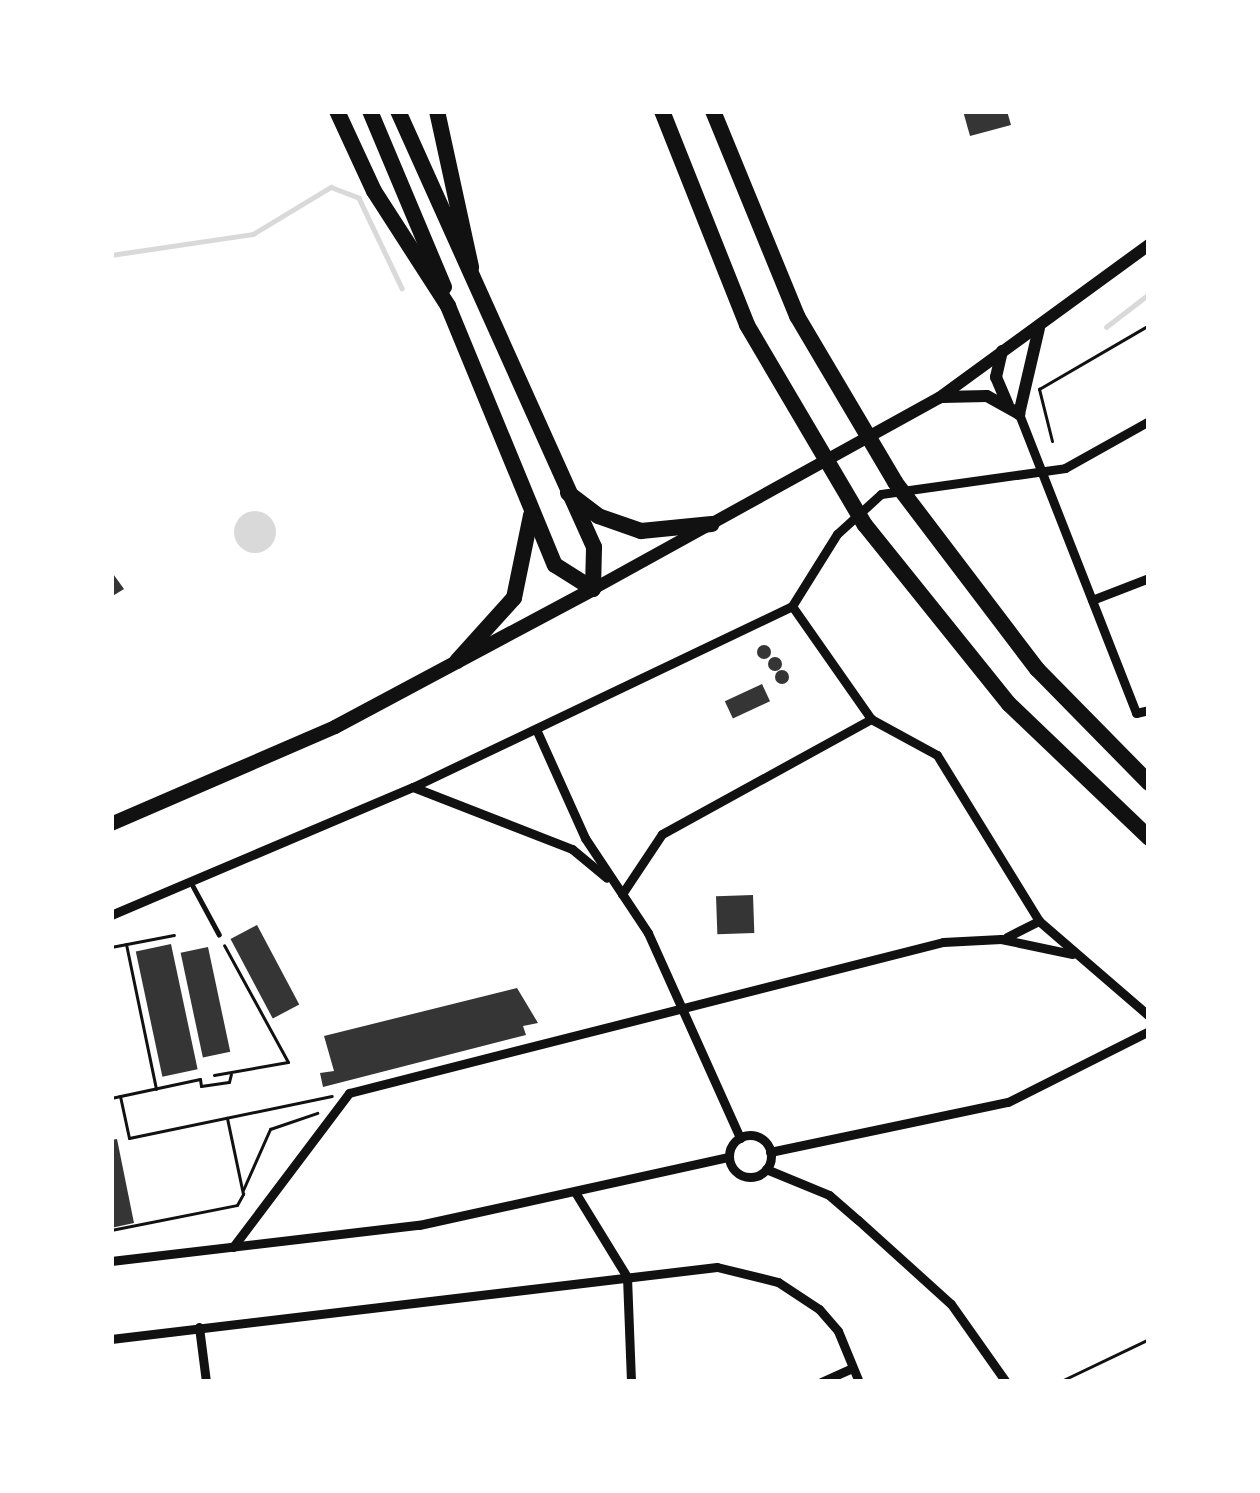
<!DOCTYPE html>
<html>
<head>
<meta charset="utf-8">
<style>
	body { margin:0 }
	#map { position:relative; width:1260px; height:1493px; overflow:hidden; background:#fff; font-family:"Asap Condensed",sans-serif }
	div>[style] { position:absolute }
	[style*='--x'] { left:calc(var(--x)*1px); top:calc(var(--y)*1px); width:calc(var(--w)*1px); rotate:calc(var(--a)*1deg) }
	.water>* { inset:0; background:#d9d9d9 }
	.round { border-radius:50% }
	.stream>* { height:4.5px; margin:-2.25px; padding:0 2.25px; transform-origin:2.25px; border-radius:2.25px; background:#d9d9d9 }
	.building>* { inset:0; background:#353535; transform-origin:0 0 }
	.path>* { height:3px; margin:-1.5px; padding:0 1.5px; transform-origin:1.5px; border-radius:1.5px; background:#111 }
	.service>* { height:4.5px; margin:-2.25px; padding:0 2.25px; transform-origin:2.25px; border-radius:2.25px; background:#111 }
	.minor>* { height:9px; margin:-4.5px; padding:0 4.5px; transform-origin:4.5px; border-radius:4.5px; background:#111 }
	.minor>.ring { margin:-4.5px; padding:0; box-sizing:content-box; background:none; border:9px solid #111; border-radius:50% }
	.tertiary>* { height:12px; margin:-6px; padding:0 6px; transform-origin:6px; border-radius:6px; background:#111 }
	.secondary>* { height:14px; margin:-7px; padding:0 7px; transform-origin:7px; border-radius:7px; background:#111 }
	.motorway>* { height:16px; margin:-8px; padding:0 8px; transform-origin:8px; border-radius:8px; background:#111 }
	span { translate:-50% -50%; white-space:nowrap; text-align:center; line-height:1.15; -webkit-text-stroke:12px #fff; paint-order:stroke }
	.frame { position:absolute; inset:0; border:114px solid #fff; pointer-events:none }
</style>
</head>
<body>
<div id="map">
	<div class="water">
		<i class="round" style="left:234px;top:511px;width:42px;height:42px"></i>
	</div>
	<div class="stream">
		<i style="--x:111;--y:255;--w:144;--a:-8.4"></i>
		<i style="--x:253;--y:234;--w:91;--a:-31.1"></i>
		<i style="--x:331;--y:187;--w:30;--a:21"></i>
		<i style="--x:359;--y:198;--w:100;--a:64.5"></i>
		<i style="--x:1106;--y:327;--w:54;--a:-37.5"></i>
	</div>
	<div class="building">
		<i style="clip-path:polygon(963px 111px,1007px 111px,1011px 125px,970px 136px)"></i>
		<i style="clip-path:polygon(111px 571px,124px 589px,111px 597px)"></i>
		<i class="round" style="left:757px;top:645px;width:14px;height:14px"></i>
		<i class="round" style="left:768px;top:657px;width:14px;height:14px"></i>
		<i class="round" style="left:775px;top:670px;width:14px;height:14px"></i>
		<i style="left:762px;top:684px;width:19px;height:41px;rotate:65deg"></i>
		<i style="left:753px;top:895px;width:38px;height:37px;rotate:88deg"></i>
		<i style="left:257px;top:925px;width:90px;height:30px;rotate:62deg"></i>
		<i style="left:171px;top:944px;width:128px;height:36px;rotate:78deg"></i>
		<i style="left:208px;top:947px;width:107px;height:28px;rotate:78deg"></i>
		<i style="clip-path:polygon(517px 988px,538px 1023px,523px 1026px,526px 1035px,323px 1087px,320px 1073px,334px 1071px,324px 1036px)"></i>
		<i style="clip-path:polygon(117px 1139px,134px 1223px,111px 1228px,111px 1140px)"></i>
	</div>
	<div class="path">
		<i style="--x:1052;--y:441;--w:54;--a:-104"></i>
		<i style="--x:1039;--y:389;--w:127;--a:-30.2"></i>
		<i style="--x:126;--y:944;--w:148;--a:78.3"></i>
		<i style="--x:111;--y:947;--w:64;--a:-10.8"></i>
		<i style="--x:214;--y:1075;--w:75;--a:-10"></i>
		<i style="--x:288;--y:1062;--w:133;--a:-118.7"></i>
		<i style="--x:120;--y:1096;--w:43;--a:77.9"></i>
		<i style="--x:129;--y:1138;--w:207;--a:-11.7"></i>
		<i style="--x:111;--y:1098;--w:91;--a:-12.1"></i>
		<i style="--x:200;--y:1079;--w:7;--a:82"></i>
		<i style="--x:201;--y:1086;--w:28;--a:-8"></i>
		<i style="--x:229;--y:1082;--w:8;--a:-76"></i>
		<i style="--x:243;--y:1190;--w:67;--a:-66.1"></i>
		<i style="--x:270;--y:1129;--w:50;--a:-18.8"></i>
		<i style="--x:111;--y:1230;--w:128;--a:-11.2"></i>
		<i style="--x:237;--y:1205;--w:13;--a:-61"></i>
		<i style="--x:243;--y:1194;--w:78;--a:-101.9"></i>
		<i style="--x:1059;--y:1382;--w:100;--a:-25.5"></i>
	</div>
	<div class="service">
		<i style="--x:193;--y:886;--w:55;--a:61.6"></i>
	</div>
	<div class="minor">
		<i style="--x:1019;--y:414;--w:321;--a:68.6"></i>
		<i style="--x:1136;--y:713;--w:13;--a:-13"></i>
		<i style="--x:1092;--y:600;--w:61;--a:-21.1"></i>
		<i style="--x:792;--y:606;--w:138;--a:55"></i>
		<i style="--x:871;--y:719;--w:75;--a:28.6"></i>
		<i style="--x:937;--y:755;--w:195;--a:58.4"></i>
		<i style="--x:1039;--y:921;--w:145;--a:40.8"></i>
		<i style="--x:536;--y:729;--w:120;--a:65.8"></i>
		<i style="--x:585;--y:838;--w:114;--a:56.4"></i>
		<i style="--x:648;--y:933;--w:225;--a:65.8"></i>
		<i style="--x:413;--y:787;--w:171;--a:21.3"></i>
		<i style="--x:572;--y:849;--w:45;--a:39.6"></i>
		<i style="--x:622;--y:894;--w:72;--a:-56.3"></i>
		<i style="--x:662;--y:834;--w:239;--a:-28.8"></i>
		<i style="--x:111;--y:915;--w:328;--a:-23"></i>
		<i style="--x:413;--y:787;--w:420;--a:-25.5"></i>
		<i style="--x:792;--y:606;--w:85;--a:-58"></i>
		<i style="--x:837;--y:534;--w:59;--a:-42.3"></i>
		<i style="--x:881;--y:494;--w:186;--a:-8"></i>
		<i style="--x:1065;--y:468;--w:96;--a:-29.2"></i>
		<i style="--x:1007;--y:937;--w:36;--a:-27"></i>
		<i class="ring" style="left:729px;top:1135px;width:33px;height:33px"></i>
		<i style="--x:770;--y:1152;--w:243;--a:-11.9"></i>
		<i style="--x:1008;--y:1102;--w:158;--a:-26.7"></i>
		<i style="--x:766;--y:1169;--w:68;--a:22.4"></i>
		<i style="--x:829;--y:1195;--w:38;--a:41"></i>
		<i style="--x:858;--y:1220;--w:125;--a:42.1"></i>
		<i style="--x:951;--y:1304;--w:95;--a:54.8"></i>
		<i style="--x:575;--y:1192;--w:100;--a:58.5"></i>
		<i style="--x:627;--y:1277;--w:105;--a:87.8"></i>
		<i style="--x:233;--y:1247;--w:193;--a:-53"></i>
		<i style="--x:349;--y:1093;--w:613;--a:-14.26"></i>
		<i style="--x:943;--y:942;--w:58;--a:-3"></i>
		<i style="--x:1001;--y:939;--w:73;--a:11.9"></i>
		<i style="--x:111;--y:1261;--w:310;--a:-6.7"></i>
		<i style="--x:419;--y:1225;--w:317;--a:-12.4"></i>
		<i style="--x:199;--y:1327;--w:55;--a:82.7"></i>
		<i style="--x:111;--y:1339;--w:610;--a:-6.78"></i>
		<i style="--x:717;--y:1267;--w:63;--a:13.8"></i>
		<i style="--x:778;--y:1282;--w:49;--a:33.4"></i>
		<i style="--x:819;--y:1309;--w:29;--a:49"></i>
		<i style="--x:838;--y:1331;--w:55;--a:67.6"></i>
		<i style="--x:821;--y:1382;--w:34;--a:-24"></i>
	</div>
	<div class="tertiary">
		<i style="--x:1002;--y:351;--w:27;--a:103"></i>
		<i style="--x:996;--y:377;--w:30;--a:67"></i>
		<i style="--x:942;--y:397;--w:45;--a:-1.3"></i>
		<i style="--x:987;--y:396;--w:37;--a:29"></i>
		<i style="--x:1019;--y:414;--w:88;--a:-76.9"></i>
		<i style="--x:593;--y:589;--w:395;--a:-28.9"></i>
		<i style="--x:939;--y:398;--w:260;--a:-36.1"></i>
	</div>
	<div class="secondary">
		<i style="--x:111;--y:824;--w:244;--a:-23.4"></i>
		<i style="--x:335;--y:727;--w:293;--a:-28.1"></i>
	</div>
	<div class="motorway">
		<i style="--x:337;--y:111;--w:88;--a:65.2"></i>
		<i style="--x:374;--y:191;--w:137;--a:57.2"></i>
		<i style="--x:448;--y:306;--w:280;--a:67.6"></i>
		<i style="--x:555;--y:565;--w:45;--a:32.3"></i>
		<i style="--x:593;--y:589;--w:42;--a:-88.6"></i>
		<i style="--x:594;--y:547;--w:478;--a:-114.2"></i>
		<i style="--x:370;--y:111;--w:191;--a:67.2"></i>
		<i style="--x:437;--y:111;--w:160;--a:77.7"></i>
		<i style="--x:662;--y:111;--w:230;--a:68.3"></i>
		<i style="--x:747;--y:325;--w:232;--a:59.5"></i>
		<i style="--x:865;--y:525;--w:230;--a:51.2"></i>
		<i style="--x:1009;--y:704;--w:194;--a:43.7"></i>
		<i style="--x:713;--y:111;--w:222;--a:67.7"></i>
		<i style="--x:797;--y:316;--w:193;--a:59.4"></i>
		<i style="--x:895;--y:482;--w:235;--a:52.8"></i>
		<i style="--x:1037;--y:669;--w:160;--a:45.5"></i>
		<i style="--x:568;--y:493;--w:38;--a:37"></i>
		<i style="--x:598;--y:516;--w:46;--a:19.2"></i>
		<i style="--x:641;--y:531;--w:71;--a:-5.6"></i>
		<i style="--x:457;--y:661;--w:85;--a:-47.9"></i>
		<i style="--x:514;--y:598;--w:85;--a:-78.4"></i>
	</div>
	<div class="frame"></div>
</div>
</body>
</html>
